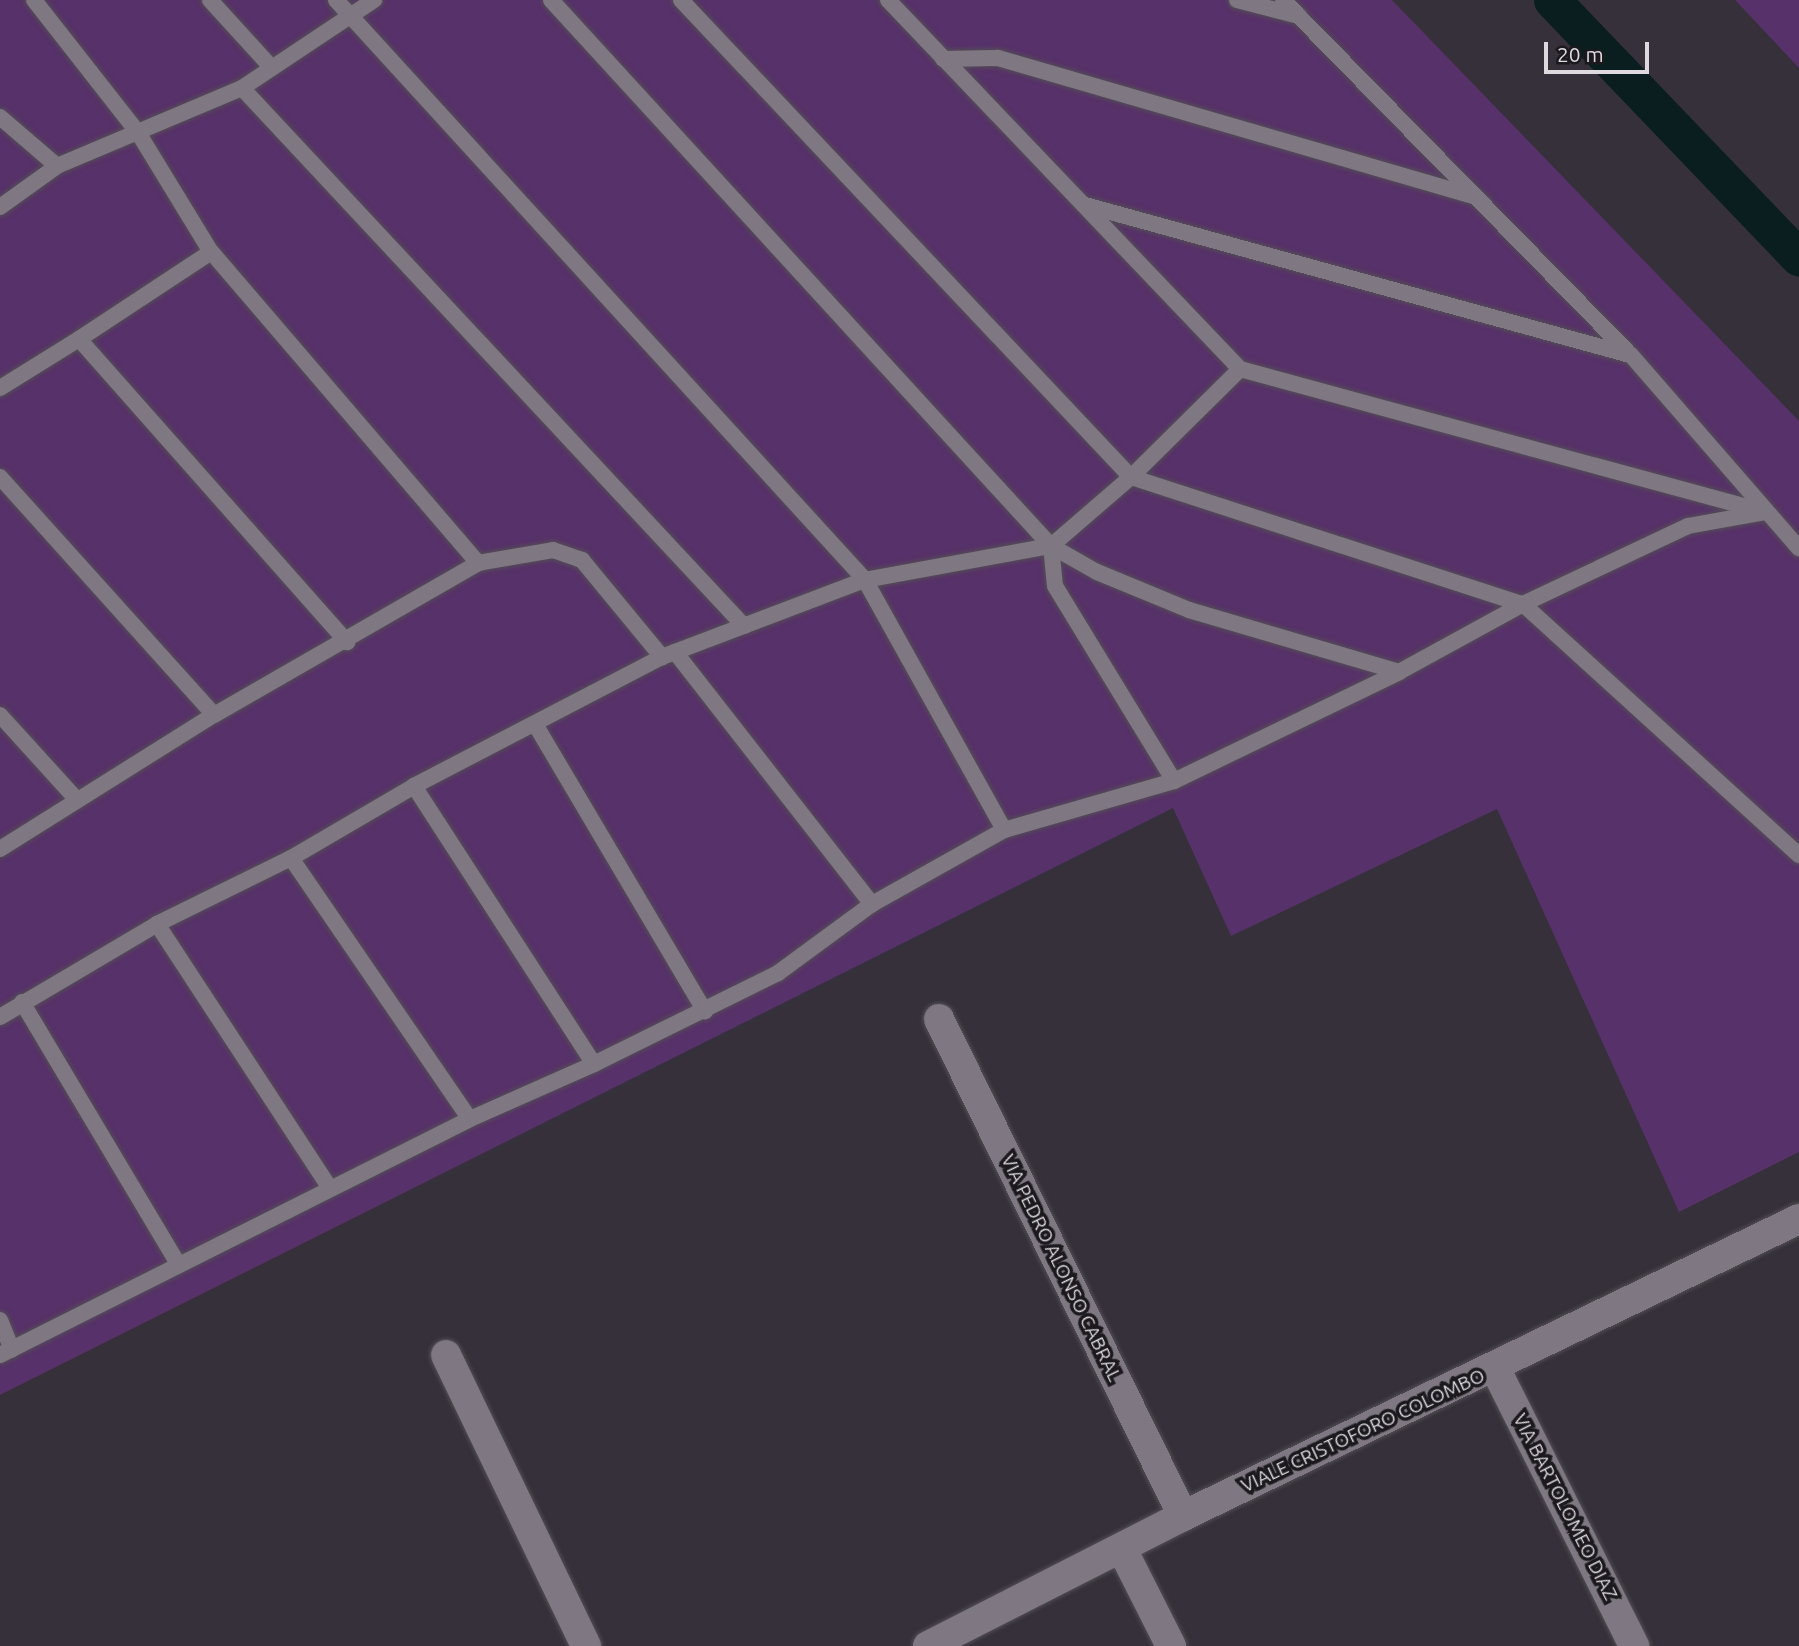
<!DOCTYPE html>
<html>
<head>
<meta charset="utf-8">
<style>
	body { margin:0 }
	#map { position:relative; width:1799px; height:1646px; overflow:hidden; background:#353039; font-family:Ubuntu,sans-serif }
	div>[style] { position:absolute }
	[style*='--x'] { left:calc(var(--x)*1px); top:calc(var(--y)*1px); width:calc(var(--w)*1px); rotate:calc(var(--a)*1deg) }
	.green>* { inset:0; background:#573169 }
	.canal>* { height:37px; margin:-18.5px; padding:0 18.5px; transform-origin:18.5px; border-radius:18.5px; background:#0a1e1f }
	.roads { filter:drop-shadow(0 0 2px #534e55) drop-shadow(0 0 2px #534e55) }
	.lane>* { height:16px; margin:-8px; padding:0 8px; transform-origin:8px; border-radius:8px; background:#7f7883 }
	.street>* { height:30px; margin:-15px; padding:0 15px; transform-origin:15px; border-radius:15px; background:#7f7883 }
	span { translate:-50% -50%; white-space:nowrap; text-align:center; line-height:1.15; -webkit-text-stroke:7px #1b191d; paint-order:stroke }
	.street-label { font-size:19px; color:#ddd9df }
	.scale { position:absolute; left:1544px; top:42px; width:105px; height:32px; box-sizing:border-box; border:4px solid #ddd9df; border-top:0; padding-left:9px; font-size:21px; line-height:24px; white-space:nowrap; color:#ddd9df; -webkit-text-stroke:5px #1b191d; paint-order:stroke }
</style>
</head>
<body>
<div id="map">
	<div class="green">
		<i style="clip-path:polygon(0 0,1392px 0,1799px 421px,1799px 1152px,1679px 1212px,1497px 809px,1231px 936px,1173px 808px,0 1395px)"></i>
		<i style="clip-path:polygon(1735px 0,1799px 0,1799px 68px)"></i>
	</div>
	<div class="canal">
		<i style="--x:1552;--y:0;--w:357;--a:46.2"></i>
	</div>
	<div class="roads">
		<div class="lane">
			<i style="--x:210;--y:0;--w:91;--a:47.7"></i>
			<i style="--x:336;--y:0;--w:785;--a:47.63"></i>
			<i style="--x:865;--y:580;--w:286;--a:60.9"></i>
			<i style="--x:551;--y:0;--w:740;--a:47.52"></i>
			<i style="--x:1051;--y:546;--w:40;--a:84.3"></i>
			<i style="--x:1055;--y:586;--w:228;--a:58.6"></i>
			<i style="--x:681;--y:0;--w:656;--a:46.67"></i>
			<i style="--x:1131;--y:477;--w:412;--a:18"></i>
			<i style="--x:1523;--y:604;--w:183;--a:-25.3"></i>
			<i style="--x:1688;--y:526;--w:78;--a:-10.3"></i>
			<i style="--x:888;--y:0;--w:510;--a:46.35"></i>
			<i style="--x:1240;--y:369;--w:537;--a:15.23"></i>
			<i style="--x:1237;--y:0;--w:64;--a:14.5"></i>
			<i style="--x:1283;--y:0;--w:497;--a:45.6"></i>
			<i style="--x:1631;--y:355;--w:256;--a:49"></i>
			<i style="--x:943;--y:59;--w:55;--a:-1"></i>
			<i style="--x:998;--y:58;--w:496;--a:16.2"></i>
			<i style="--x:242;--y:88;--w:736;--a:46.98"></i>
			<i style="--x:0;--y:117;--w:75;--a:40.7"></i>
			<i style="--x:1085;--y:205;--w:565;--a:15.39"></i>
			<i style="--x:0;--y:207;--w:70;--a:-35.7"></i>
			<i style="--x:57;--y:166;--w:201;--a:-22.9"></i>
			<i style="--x:242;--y:88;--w:159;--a:-33.7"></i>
			<i style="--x:211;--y:252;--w:158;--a:146.6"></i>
			<i style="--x:79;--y:339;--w:405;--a:48.5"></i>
			<i style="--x:0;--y:388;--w:93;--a:-31.8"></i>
			<i style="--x:0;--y:477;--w:320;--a:48"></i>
			<i style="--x:1051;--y:546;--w:53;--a:29.5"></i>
			<i style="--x:1097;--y:572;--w:100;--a:22.4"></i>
			<i style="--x:1189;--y:610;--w:219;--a:16.4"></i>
			<i style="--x:1399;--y:672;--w:141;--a:-28.7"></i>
			<i style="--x:1523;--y:604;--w:373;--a:42.3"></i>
			<i style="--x:478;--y:563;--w:76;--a:-9.8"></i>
			<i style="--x:553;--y:550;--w:31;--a:19"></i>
			<i style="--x:582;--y:560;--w:126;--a:50.5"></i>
			<i style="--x:675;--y:652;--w:320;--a:52"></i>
			<i style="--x:0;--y:715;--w:115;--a:47.8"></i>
			<i style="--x:535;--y:724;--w:334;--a:59.4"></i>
			<i style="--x:414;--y:786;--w:331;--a:57.1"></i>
			<i style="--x:0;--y:849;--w:252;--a:-32.1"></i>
			<i style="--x:214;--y:715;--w:305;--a:-29.9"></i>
			<i style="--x:478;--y:563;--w:410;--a:-130.6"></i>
			<i style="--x:211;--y:252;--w:138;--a:-121.4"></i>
			<i style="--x:139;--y:134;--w:170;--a:-128.1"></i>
			<i style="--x:291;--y:858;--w:316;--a:55.6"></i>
			<i style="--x:157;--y:924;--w:316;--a:56.8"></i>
			<i style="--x:22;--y:1002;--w:306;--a:59.2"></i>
			<i style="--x:0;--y:1017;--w:182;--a:-30.6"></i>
			<i style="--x:157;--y:924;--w:149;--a:-26.2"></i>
			<i style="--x:291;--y:858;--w:143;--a:-30.3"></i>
			<i style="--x:414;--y:786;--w:280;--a:-27.5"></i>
			<i style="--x:662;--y:657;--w:217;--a:-20.8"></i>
			<i style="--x:865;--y:580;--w:189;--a:-10.4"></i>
			<i style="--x:1051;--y:546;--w:106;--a:-40.8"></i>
			<i style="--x:1131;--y:477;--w:153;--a:-44.7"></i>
			<i style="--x:0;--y:1320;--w:32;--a:68"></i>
			<i style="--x:0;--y:1355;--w:526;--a:-26.66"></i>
			<i style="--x:470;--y:1119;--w:136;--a:-23.9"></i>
			<i style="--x:594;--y:1064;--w:205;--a:-26.3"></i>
			<i style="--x:778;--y:973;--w:117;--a:-36.3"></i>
			<i style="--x:872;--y:904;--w:151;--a:-29.3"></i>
			<i style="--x:1004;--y:830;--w:177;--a:-16.1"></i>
			<i style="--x:1174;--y:781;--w:250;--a:-25.8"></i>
		</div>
		<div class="street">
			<i style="--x:939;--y:1019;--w:554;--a:63.85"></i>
			<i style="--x:446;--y:1355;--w:323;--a:64.3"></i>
			<i style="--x:1495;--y:1368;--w:311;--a:63.4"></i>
			<i style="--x:1122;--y:1549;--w:109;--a:63.2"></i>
			<i style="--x:928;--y:1646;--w:286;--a:-27"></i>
			<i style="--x:1183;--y:1516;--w:684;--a:-25.74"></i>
		</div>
	</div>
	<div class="street-label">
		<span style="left:1061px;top:1268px;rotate:64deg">VIA PEDRO ALONSO CABRAL</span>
		<span style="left:1363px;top:1431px;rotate:-25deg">VIALE CRISTOFORO COLOMBO</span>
		<span style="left:1565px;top:1507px;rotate:63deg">VIA BARTOLOMEO DIAZ</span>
	</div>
	<div class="scale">20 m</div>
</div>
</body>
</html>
